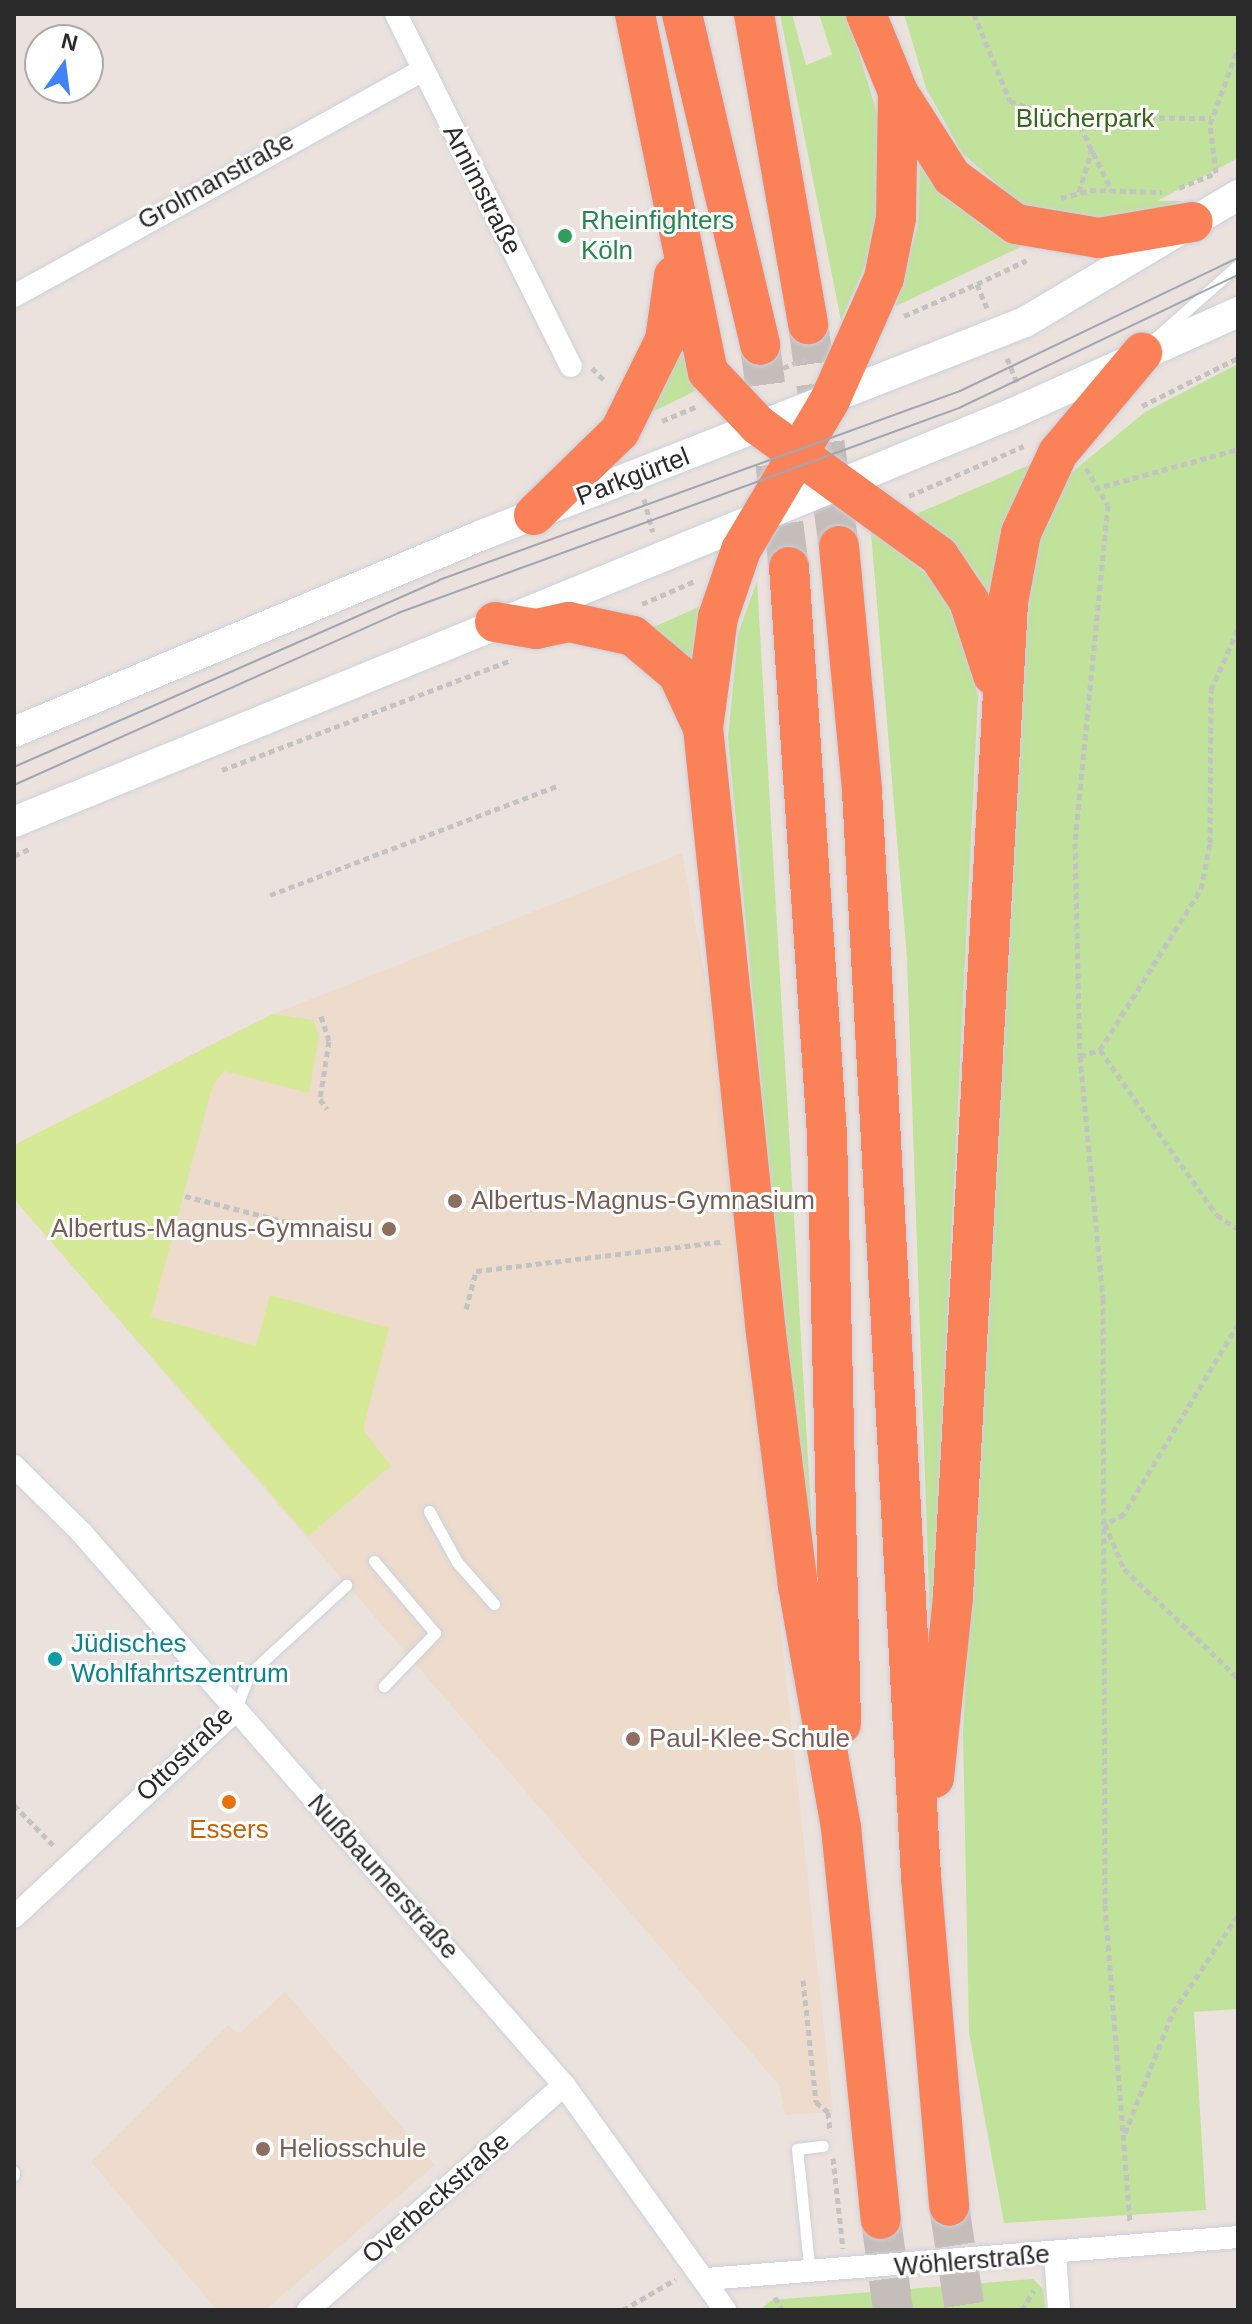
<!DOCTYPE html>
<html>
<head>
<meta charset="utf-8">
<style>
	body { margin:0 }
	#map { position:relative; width:1252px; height:2324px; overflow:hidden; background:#ece2dd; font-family:Arial,sans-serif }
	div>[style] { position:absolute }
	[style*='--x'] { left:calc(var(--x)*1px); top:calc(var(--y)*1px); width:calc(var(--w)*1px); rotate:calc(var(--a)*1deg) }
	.education>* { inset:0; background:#eddccc }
	.green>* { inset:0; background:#c0e29a }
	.pitch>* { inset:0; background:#d5e996 }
	.highway-tunnel>* { height:40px; margin-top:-20px; transform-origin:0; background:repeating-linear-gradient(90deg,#c5bdb9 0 40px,transparent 0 60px) }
	.path>* { height:5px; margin-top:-2.5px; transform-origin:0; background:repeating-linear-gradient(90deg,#c3c3c3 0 6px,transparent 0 10px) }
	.roads { filter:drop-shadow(0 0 2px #cbd1dc) drop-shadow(0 0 2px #cbd1dc) }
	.lane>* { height:11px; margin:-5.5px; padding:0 5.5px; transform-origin:5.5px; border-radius:5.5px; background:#fff }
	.street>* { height:22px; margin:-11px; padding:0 11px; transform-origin:11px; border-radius:11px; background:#fff }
	.secondary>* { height:30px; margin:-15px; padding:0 15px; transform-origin:15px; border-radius:15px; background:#fff }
	.highway>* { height:40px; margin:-20px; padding:0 20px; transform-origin:20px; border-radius:20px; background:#fb8158 }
	.tram>* { height:2px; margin:-1px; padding:0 1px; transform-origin:1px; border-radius:1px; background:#9fa6b4 }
	.dots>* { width:22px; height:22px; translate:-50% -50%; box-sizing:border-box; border:4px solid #fff; border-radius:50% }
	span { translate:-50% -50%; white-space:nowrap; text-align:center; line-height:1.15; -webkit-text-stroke:6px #fff; paint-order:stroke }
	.park-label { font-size:26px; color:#39661b }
	.street-label { font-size:26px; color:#2a2a2a }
	.leisure-label { font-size:26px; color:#27864d }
	.left { translate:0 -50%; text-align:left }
	.education-label { font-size:26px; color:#785e54 }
	.right { translate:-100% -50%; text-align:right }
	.culture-label { font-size:26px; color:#0d838f }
	.food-label { font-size:26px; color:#c56008 }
	.frame { position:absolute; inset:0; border:16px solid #2a2a2a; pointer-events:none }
	.north { position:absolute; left:24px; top:24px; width:80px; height:80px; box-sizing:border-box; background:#fff; border:2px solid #aaa; border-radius:50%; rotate:14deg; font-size:22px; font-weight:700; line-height:32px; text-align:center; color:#2a2a2a }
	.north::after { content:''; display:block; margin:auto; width:28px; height:36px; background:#3f83f7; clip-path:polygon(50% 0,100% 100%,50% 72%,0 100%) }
</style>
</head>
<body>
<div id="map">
	<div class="education">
		<i style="clip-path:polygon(682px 853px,717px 1039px,833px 2112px,785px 2115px,779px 2085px,14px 1199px,14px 1145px,273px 1014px)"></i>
		<i style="clip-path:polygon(285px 1992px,435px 2165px,265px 2310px,217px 2310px,91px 2162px,228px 2025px,239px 2033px)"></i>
	</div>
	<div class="green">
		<i style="clip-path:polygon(780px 14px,792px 14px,806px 65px,832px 55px,819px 14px,847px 14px,880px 123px,882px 178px,870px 255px,841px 320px)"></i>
		<i style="clip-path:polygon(904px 14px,1238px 14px,1238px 158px,1157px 201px,1183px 201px,1149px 216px,1038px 220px,962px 153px,926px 88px)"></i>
		<i style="clip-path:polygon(920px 154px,1031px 242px,896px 306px,918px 224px)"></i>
		<i style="clip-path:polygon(681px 349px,695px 391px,646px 415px)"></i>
		<i style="clip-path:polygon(1238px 364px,1238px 2009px,1194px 2012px,1206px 2210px,1004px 2223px,969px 2033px,963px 1734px,1008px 793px,1032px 546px,1065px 478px,1145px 412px)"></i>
		<i style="clip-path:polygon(1041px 460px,996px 613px,975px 571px,916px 514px)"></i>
		<i style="clip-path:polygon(878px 530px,941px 588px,965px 633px,978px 697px,931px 1648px,907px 958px,871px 533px)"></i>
		<i style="clip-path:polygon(757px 581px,812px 1528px,795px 1435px,728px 738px,738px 634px)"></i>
		<i style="clip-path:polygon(710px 602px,693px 680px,647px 630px)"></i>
		<i style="clip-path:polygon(1033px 2279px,1043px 2289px,1045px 2310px,759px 2310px,772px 2300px)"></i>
	</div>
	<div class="pitch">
		<i style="clip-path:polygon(273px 1014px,313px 1020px,319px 1036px,309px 1093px,224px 1071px,212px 1087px,151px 1317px,256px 1346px,270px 1295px,389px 1328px,363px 1430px,391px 1466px,308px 1536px,14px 1199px,14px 1145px)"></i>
	</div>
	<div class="highway-tunnel">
		<i style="--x:808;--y:324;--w:224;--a:82.1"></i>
		<i style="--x:760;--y:345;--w:224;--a:82.6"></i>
		<i style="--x:949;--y:2206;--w:105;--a:81.3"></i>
		<i style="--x:881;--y:2219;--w:92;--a:82.5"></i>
	</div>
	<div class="path">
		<i style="--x:974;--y:14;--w:94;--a:67.5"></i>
		<i style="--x:1010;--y:101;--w:74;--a:19.7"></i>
		<i style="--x:1080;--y:126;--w:72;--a:63.8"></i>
		<i style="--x:1069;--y:117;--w:142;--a:0.4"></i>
		<i style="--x:1216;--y:173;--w:49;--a:-97"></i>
		<i style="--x:1210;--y:124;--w:81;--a:-69.8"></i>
		<i style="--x:1179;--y:188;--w:38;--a:-22"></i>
		<i style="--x:1079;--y:192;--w:45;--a:-73.2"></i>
		<i style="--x:1061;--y:198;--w:30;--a:-15"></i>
		<i style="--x:1090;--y:190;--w:72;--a:1.6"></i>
		<i style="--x:987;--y:308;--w:26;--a:-113"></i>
		<i style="--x:977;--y:284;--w:55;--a:-25.6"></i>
		<i style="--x:904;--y:316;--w:80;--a:-23.7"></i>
		<i style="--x:1007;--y:358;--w:27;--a:68"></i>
		<i style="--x:592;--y:368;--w:18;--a:45"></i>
		<i style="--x:783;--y:368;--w:26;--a:-23"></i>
		<i style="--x:1142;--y:406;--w:107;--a:-26.6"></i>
		<i style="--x:662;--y:421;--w:38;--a:-23"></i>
		<i style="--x:1086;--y:468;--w:43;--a:59.3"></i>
		<i style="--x:1108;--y:505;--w:340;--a:95.6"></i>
		<i style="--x:1075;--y:843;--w:213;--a:88.7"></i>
		<i style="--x:1080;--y:1056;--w:243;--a:84.6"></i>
		<i style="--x:1103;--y:1298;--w:607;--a:89.81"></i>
		<i style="--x:1105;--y:1905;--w:318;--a:85.5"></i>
		<i style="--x:1104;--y:486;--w:139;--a:-15.4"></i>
		<i style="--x:909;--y:496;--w:125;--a:-23.5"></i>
		<i style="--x:644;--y:499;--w:34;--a:75"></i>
		<i style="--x:642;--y:604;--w:58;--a:-23.5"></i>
		<i style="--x:222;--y:770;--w:310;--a:-20.8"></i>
		<i style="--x:14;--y:856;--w:19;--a:-25"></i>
		<i style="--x:270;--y:895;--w:310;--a:-20.8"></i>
		<i style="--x:321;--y:1016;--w:26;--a:72"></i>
		<i style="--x:329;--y:1041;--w:59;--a:98.8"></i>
		<i style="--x:320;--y:1099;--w:12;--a:55"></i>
		<i style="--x:1100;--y:1050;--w:202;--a:54.7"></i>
		<i style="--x:1217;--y:1215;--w:25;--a:34"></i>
		<i style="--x:1080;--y:1056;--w:21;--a:-17"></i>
		<i style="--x:1100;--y:1050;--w:190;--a:-57.9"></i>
		<i style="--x:1201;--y:889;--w:47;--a:-78.9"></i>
		<i style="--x:1210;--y:843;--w:153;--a:-89.6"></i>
		<i style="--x:1211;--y:690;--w:67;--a:-66.1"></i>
		<i style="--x:185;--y:1196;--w:109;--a:14.3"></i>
		<i style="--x:466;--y:1309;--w:39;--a:-75"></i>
		<i style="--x:476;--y:1271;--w:247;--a:-6.8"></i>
		<i style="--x:1238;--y:1324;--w:222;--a:121"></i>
		<i style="--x:1124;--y:1514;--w:21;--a:152"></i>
		<i style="--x:1105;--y:1524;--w:49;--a:67.1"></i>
		<i style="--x:1124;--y:1569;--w:158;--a:43.7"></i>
		<i style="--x:14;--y:1805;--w:59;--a:45.7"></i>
		<i style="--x:803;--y:1980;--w:123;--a:83.9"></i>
		<i style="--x:816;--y:2102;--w:16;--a:40"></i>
		<i style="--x:828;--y:2112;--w:20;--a:84"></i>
		<i style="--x:1125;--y:2133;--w:130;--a:-68.4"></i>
		<i style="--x:1173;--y:2012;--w:117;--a:-56.2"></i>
		<i style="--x:833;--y:2158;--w:91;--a:83.7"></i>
		<i style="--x:775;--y:2297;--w:15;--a:62"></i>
		<i style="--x:623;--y:2310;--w:61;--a:-30.3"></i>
		<i style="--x:1022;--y:2310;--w:23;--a:-59"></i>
	</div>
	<div class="roads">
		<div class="lane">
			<i style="--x:1153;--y:340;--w:113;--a:-41.4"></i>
			<i style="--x:429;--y:1511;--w:58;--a:61.2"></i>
			<i style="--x:457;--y:1562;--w:56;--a:48.6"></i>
			<i style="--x:374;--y:1561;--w:94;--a:49.7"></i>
			<i style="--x:435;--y:1633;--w:74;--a:133.9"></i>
			<i style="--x:235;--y:1711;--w:40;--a:-69"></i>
			<i style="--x:249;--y:1674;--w:132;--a:-42.5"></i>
			<i style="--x:14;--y:2172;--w:3;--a:90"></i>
			<i style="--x:810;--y:2274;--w:126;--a:-95.9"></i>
			<i style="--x:797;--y:2149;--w:26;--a:-7"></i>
		</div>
		<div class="street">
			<i style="--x:396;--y:14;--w:393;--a:63.6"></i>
			<i style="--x:14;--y:296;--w:466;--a:-28.9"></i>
			<i style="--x:14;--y:1466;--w:94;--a:44.6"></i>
			<i style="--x:81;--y:1532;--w:734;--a:48.87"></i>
			<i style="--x:564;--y:2085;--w:277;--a:54.4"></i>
			<i style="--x:14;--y:1917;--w:302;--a:-43"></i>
			<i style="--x:1055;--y:2254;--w:56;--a:85.9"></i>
			<i style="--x:706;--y:2279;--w:534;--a:-4.51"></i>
			<i style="--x:308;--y:2310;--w:341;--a:-41.3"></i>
		</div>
		<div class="secondary">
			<i style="--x:14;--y:732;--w:508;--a:-22.83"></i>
			<i style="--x:482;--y:535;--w:583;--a:-21.42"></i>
			<i style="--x:1025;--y:322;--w:248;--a:-30.8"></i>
			<i style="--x:14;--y:822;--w:1075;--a:-22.25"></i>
			<i style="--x:1009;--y:415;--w:251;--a:-24.2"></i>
		</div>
		<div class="highway">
			<i style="--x:635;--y:14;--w:365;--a:78.5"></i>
			<i style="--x:708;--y:372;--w:73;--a:46.7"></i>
			<i style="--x:758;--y:425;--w:223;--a:35.9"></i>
			<i style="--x:939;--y:556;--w:54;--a:56.3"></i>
			<i style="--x:969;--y:601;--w:78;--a:72"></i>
			<i style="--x:682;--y:14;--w:340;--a:76.7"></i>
			<i style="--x:754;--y:14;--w:315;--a:80.1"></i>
			<i style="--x:866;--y:14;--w:84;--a:67.7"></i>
			<i style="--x:898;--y:92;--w:126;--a:90.9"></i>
			<i style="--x:896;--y:218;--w:61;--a:101.3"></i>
			<i style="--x:884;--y:278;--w:133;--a:113.9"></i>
			<i style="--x:830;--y:400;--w:174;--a:120.7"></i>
			<i style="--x:741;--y:550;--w:71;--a:108.9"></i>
			<i style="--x:718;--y:617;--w:112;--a:97.7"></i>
			<i style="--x:703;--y:728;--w:608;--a:84.06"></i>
			<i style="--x:766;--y:1333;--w:255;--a:82.8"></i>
			<i style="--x:798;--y:1586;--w:246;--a:79.9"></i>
			<i style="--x:841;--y:1828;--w:393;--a:84.2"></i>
			<i style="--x:901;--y:97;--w:95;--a:57.5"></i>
			<i style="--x:952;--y:177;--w:79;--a:36.3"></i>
			<i style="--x:1016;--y:224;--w:84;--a:9.6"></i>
			<i style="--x:1099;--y:238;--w:95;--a:-9.7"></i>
			<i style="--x:534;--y:515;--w:120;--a:-44.3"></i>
			<i style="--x:620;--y:431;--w:102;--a:-63.7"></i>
			<i style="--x:665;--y:340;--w:65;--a:-82"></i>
			<i style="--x:839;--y:546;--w:246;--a:84.6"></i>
			<i style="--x:862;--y:791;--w:1088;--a:86.89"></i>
			<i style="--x:921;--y:1877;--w:330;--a:85.1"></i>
			<i style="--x:789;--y:567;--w:568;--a:86.17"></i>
			<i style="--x:827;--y:1134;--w:590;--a:88.64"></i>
			<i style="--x:495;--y:622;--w:42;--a:9.7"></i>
			<i style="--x:536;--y:629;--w:34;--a:-12"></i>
			<i style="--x:569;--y:622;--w:66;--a:12.3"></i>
			<i style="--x:633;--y:636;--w:59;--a:40.2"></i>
			<i style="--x:678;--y:674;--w:60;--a:65.2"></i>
			<i style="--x:934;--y:1778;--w:183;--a:-84"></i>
			<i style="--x:953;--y:1596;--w:996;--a:-86.83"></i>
			<i style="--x:1008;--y:602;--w:70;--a:-79.3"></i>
			<i style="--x:1021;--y:533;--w:88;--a:-65.2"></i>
			<i style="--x:1058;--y:453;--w:131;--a:-50"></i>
		</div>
	</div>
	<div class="tram">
		<i style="--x:14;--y:767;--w:464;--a:-23.7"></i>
		<i style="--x:439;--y:580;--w:554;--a:-19.94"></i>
		<i style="--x:960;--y:391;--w:308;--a:-25.6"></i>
		<i style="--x:14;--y:785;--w:421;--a:-24.1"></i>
		<i style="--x:398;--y:613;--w:597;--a:-20.07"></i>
		<i style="--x:959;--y:408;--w:309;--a:-25.5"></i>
	</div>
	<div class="dots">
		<i style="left:565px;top:236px;background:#2e9e5b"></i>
		<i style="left:455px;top:1201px;background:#8d6e63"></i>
		<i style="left:389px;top:1229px;background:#8d6e63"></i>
		<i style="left:55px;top:1659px;background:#0f9aa8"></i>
		<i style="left:633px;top:1739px;background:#8d6e63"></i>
		<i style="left:229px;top:1802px;background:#e8710a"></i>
		<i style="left:263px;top:2149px;background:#8d6e63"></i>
	</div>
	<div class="park-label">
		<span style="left:1085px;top:119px">Blücherpark</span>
	</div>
	<div class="street-label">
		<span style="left:216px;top:181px;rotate:-29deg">Grolmanstraße</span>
		<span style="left:482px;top:190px;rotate:63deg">Arnimstraße</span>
		<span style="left:633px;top:477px;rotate:-21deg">Parkgürtel</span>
		<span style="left:185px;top:1754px;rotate:-44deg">Ottostraße</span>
		<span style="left:383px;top:1877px;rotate:48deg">Nußbaumerstraße</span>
		<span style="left:436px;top:2198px;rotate:-41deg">Overbeckstraße</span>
		<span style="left:972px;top:2261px;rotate:-5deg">Wöhlerstraße</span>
	</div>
	<div class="leisure-label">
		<span class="left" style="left:581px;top:236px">Rheinfighters<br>Köln</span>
	</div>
	<div class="education-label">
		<span class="left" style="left:471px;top:1201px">Albertus-Magnus-Gymnasium</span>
		<span class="right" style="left:373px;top:1229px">Albertus-Magnus-Gymnaisu</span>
		<span class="left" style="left:649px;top:1739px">Paul-Klee-Schule</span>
		<span class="left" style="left:279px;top:2149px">Heliosschule</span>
	</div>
	<div class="culture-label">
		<span class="left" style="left:71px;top:1659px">Jüdisches<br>Wohlfahrtszentrum</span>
	</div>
	<div class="food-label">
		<span style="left:229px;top:1830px">Essers</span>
	</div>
	<div class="frame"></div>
	<div class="north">N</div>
</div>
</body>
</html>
